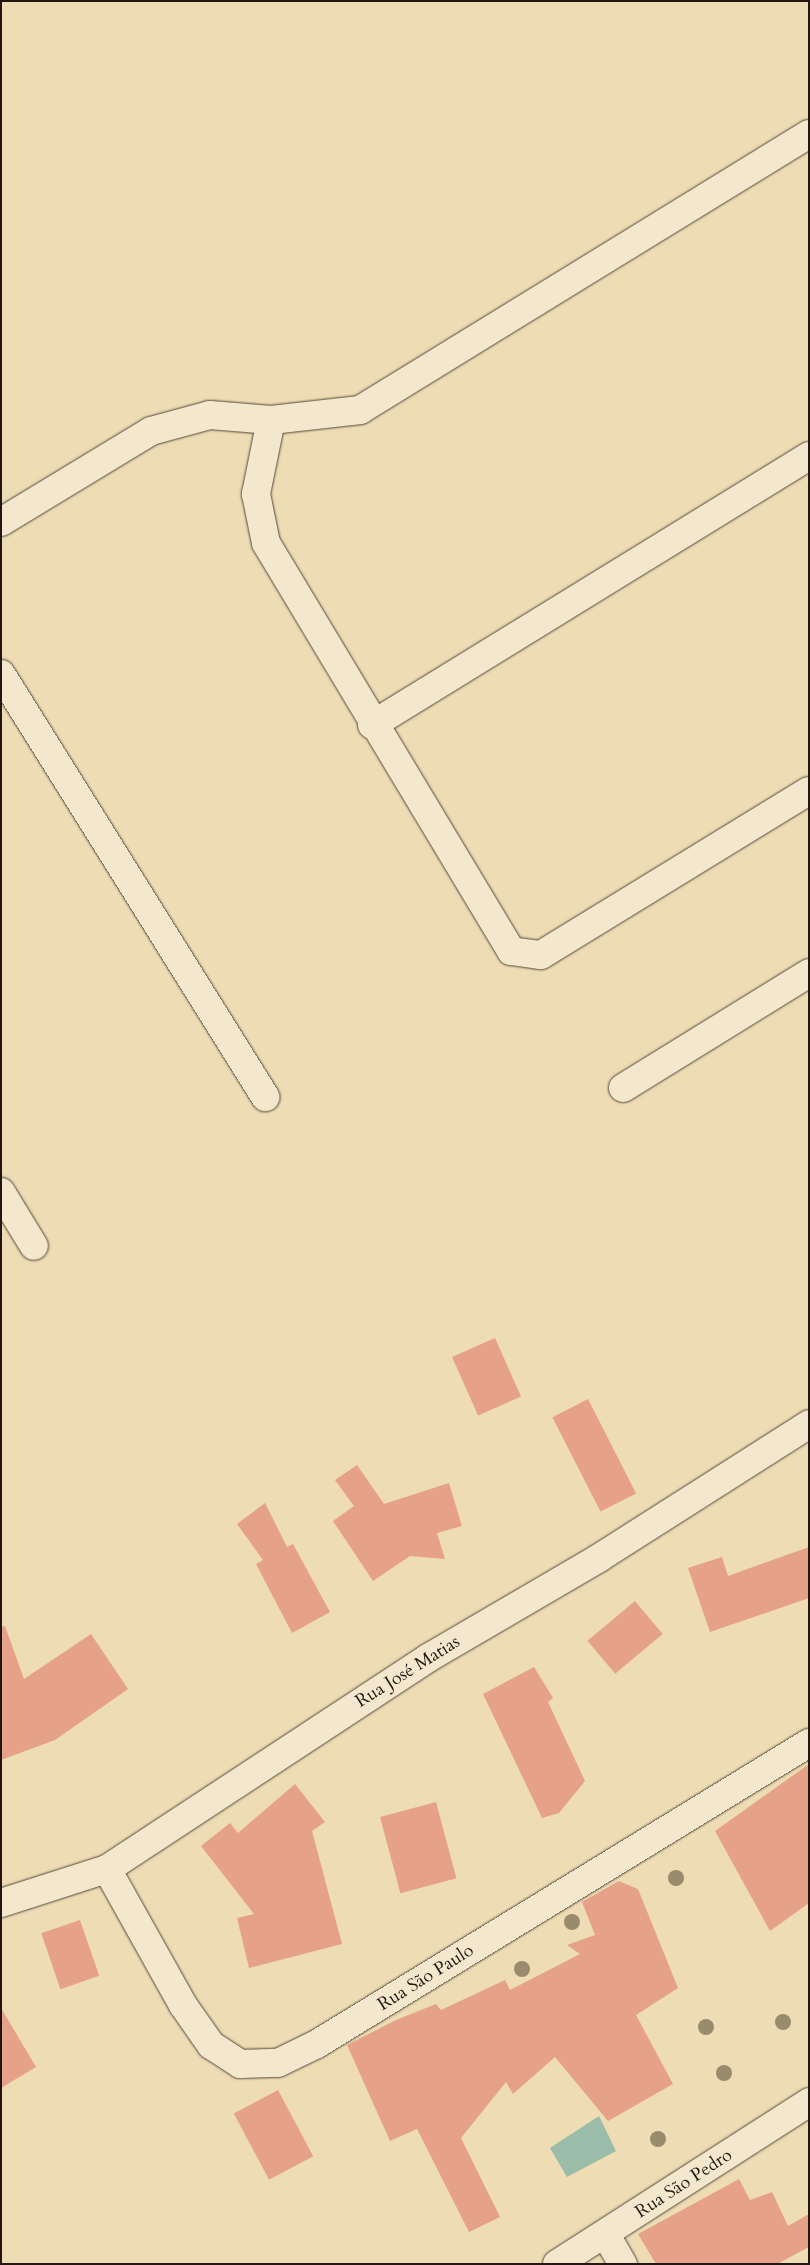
<!DOCTYPE html>
<html>
<head>
<meta charset="utf-8">
<style>
	body { margin:0 }
	#map { position:relative; width:810px; height:2265px; overflow:hidden; background:#eddcb4; font-family:Cardo,serif }
	div>[style] { position:absolute }
	[style*='--x'] { left:calc(var(--x)*1px); top:calc(var(--y)*1px); width:calc(var(--w)*1px); rotate:calc(var(--a)*1deg) }
	.water>* { inset:0; background:#9abca9 }
	.building>* { inset:0; background:#e6a288; transform-origin:0 0 }
	.roads { filter:drop-shadow(0 0 1px #564839) drop-shadow(0 0 1px #564839) }
	.minor>* { height:28px; margin:-14px; padding:0 14px; transform-origin:14px; border-radius:14px; background:#f3e8ce }
	.trees>* { width:16px; height:16px; margin:-8px; border-radius:50%; background:#988b6e }
	span { translate:-50% -50%; white-space:nowrap; text-align:center; line-height:1.15; -webkit-text-stroke:4px #f3e8ce; paint-order:stroke }
	.street-label { font-size:18px; color:#231610 }
	.frame { position:absolute; inset:0; border:2px solid #231610; pointer-events:none }
</style>
</head>
<body>
<div id="map">
	<div class="water">
		<i style="clip-path:polygon(599px 2116px,616px 2151px,567px 2177px,550px 2148px)"></i>
	</div>
	<div class="building">
		<i style="left:495px;top:1338px;width:64px;height:47px;rotate:66deg"></i>
		<i style="left:588px;top:1399px;width:106px;height:40px;rotate:63deg"></i>
		<i style="clip-path:polygon(357px 1465px,384px 1504px,449px 1483px,462px 1526px,437px 1533px,445px 1559px,410px 1556px,373px 1581px,333px 1521px,354px 1506px,335px 1480px)"></i>
		<i style="clip-path:polygon(265px 1503px,287px 1547px,293px 1544px,330px 1612px,292px 1633px,256px 1564px,263px 1560px,237px 1524px)"></i>
		<i style="clip-path:polygon(809px 1547px,809px 1598px,710px 1632px,688px 1568px,722px 1557px,728px 1576px)"></i>
		<i style="left:635px;top:1601px;width:43px;height:62px;rotate:50deg"></i>
		<i style="clip-path:polygon(5px 1626px,24px 1679px,91px 1634px,128px 1689px,55px 1740px,1px 1760px,1px 1627px)"></i>
		<i style="clip-path:polygon(534px 1667px,553px 1698px,548px 1702px,585px 1781px,559px 1813px,542px 1818px,483px 1694px)"></i>
		<i style="clip-path:polygon(809px 1764px,809px 1903px,770px 1931px,715px 1831px)"></i>
		<i style="clip-path:polygon(295px 1784px,325px 1822px,312px 1831px,342px 1944px,249px 1968px,237px 1918px,254px 1914px,201px 1846px,230px 1823px,238px 1833px)"></i>
		<i style="left:436px;top:1802px;width:79px;height:58px;rotate:75deg"></i>
		<i style="clip-path:polygon(619px 1881px,638px 1889px,678px 1988px,636px 2015px,673px 2084px,608px 2121px,555px 2057px,513px 2094px,506px 2082px,461px 2138px,500px 2217px,469px 2232px,417px 2129px,390px 2141px,347px 2045px,396px 2020px,436px 2004px,441px 2010px,505px 1980px,510px 1990px,580px 1954px,567px 1945px,595px 1935px,582px 1902px)"></i>
		<i style="left:80px;top:1920px;width:59px;height:41px;rotate:71deg"></i>
		<i style="clip-path:polygon(1px 2008px,36px 2067px,1px 2088px)"></i>
		<i style="left:278px;top:2090px;width:75px;height:50px;rotate:62deg"></i>
		<i style="clip-path:polygon(739px 2179px,750px 2200px,772px 2192px,788px 2226px,809px 2214px,809px 2247px,777px 2264px,656px 2264px,638px 2234px)"></i>
	</div>
	<div class="roads">
		<div class="minor">
			<i style="--x:271;--y:420;--w:76;--a:101.5"></i>
			<i style="--x:256;--y:494;--w:50;--a:78.5"></i>
			<i style="--x:266;--y:543;--w:476;--a:59"></i>
			<i style="--x:511;--y:951;--w:30;--a:8"></i>
			<i style="--x:541;--y:955;--w:314;--a:-31.5"></i>
			<i style="--x:1;--y:522;--w:175;--a:-31.2"></i>
			<i style="--x:151;--y:431;--w:61;--a:-15.2"></i>
			<i style="--x:210;--y:415;--w:61;--a:4.7"></i>
			<i style="--x:271;--y:420;--w:90;--a:-6.4"></i>
			<i style="--x:360;--y:410;--w:527;--a:-31.58"></i>
			<i style="--x:1;--y:674;--w:499;--a:58"></i>
			<i style="--x:372;--y:725;--w:513;--a:-31.61"></i>
			<i style="--x:623;--y:1088;--w:219;--a:-31.7"></i>
			<i style="--x:1;--y:1192;--w:63;--a:58.6"></i>
			<i style="--x:107;--y:1869;--w:156;--a:60.8"></i>
			<i style="--x:183;--y:2005;--w:49;--a:55"></i>
			<i style="--x:211;--y:2045;--w:35;--a:33"></i>
			<i style="--x:240;--y:2064;--w:38;--a:-2"></i>
			<i style="--x:278;--y:2063;--w:43;--a:-26"></i>
			<i style="--x:317;--y:2044;--w:577;--a:-31.46"></i>
			<i style="--x:1;--y:1903;--w:111;--a:-17.8"></i>
			<i style="--x:107;--y:1869;--w:384;--a:-33.3"></i>
			<i style="--x:428;--y:1658;--w:198;--a:-30.3"></i>
			<i style="--x:599;--y:1558;--w:249;--a:-32.5"></i>
			<i style="--x:606;--y:2235;--w:34;--a:60"></i>
			<i style="--x:557;--y:2264;--w:300;--a:-32.7"></i>
		</div>
	</div>
	<div class="trees">
		<i style="left:676px;top:1878px"></i>
		<i style="left:572px;top:1922px"></i>
		<i style="left:522px;top:1969px"></i>
		<i style="left:783px;top:2022px"></i>
		<i style="left:706px;top:2027px"></i>
		<i style="left:724px;top:2073px"></i>
		<i style="left:658px;top:2139px"></i>
	</div>
	<div class="street-label">
		<span style="left:408px;top:1672px;rotate:-32deg">Rua José Matias</span>
		<span style="left:426px;top:1978px;rotate:-32deg">Rua São Paulo</span>
		<span style="left:684px;top:2184px;rotate:-33deg">Rua São Pedro</span>
	</div>
	<div class="frame"></div>
</div>
</body>
</html>
